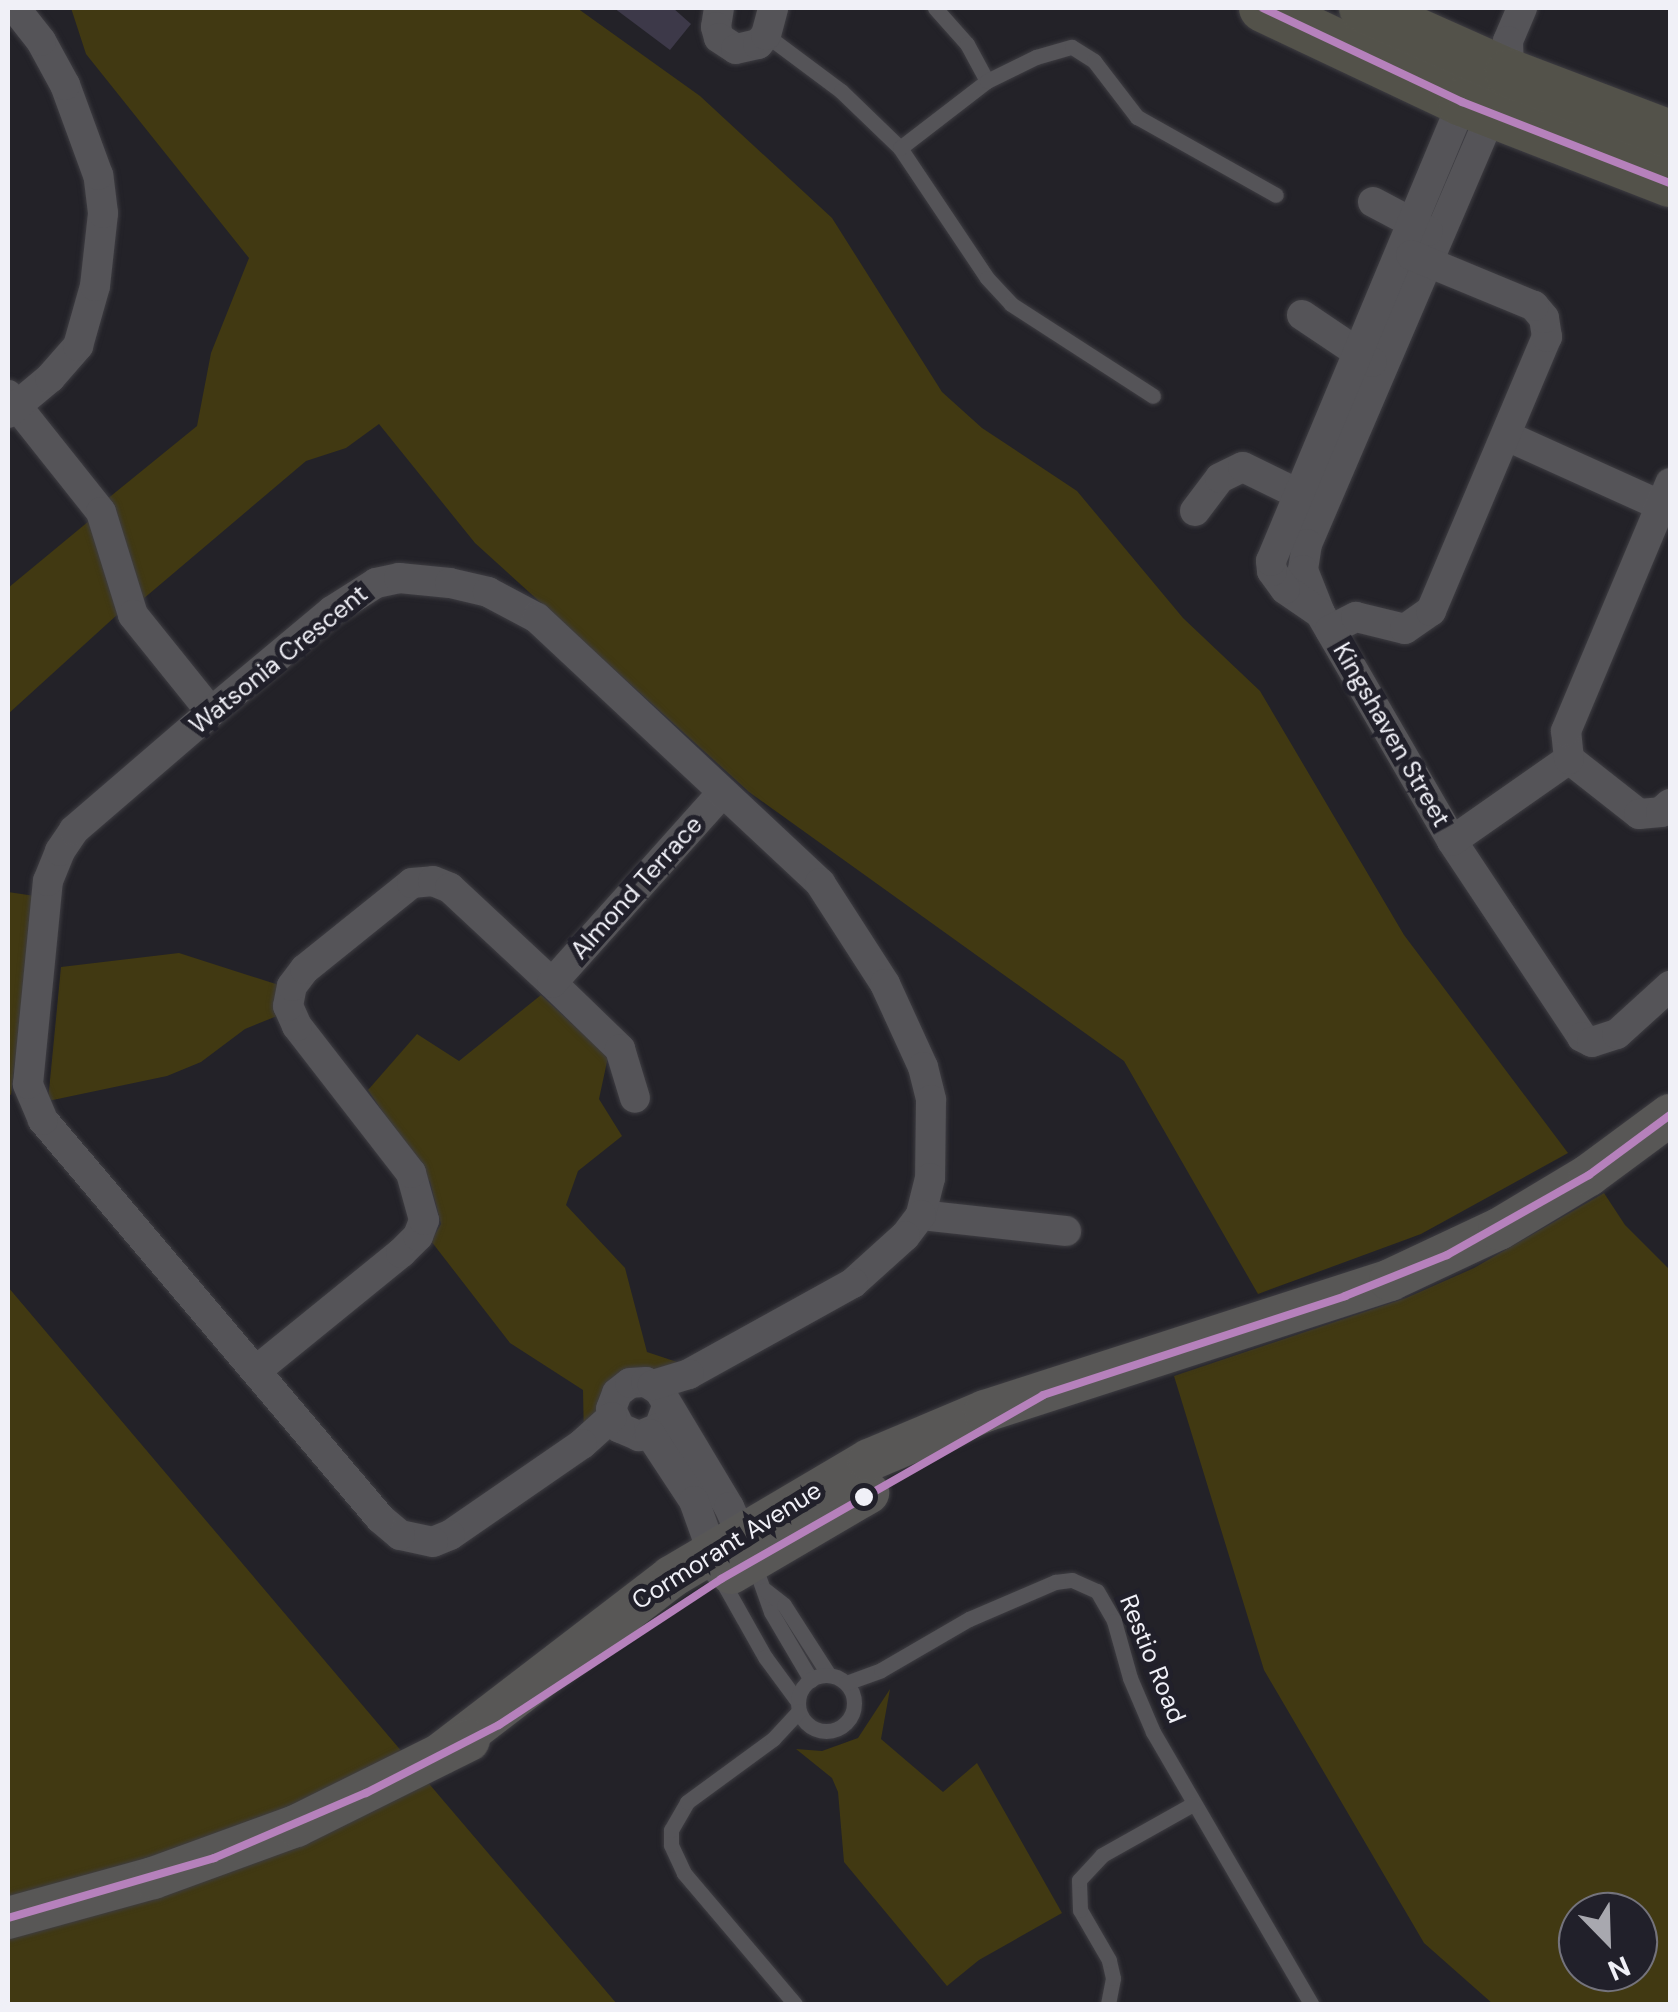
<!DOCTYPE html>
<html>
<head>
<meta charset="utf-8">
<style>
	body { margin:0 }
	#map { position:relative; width:1678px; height:2012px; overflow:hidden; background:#232228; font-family:"DM Sans",sans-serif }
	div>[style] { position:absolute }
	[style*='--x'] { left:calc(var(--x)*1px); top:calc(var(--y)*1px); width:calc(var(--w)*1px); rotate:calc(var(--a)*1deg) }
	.green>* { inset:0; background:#413912 }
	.building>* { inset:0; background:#3d3949 }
	.roads { filter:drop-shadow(0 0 2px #3e3d42) drop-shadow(0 0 2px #3e3d42) }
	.lane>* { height:15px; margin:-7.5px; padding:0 7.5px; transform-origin:7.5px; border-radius:7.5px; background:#555458 }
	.lane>.ring { margin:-7.5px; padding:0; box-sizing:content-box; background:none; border:15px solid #555458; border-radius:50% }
	.street>* { height:30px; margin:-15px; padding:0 15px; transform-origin:15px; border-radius:15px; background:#555458 }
	.secondary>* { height:42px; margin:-21px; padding:0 21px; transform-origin:21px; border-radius:21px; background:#585756 }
	.primary>* { height:48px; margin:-24px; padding:0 24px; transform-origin:24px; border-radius:24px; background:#53524a }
	.bus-1>* { height:8px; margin:-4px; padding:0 4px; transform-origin:4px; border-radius:4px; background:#b681bc }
	.dots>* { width:28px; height:28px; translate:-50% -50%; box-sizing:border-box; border:5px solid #21202a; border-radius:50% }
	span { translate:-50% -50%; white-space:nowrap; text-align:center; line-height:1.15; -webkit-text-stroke:10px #21202a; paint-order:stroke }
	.street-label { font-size:25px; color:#f0f0f7 }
	.frame { position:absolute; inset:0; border:10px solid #f0f0f7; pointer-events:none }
	.north { position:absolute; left:1558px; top:1892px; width:100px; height:100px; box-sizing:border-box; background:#21202a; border:2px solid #74737c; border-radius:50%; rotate:157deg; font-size:28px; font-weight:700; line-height:40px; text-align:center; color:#f0f0f7 }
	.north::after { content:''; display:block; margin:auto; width:35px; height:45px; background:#a8a8af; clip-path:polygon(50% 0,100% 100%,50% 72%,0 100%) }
</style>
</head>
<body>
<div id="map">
	<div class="green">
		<i style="clip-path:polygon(71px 8px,577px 8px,700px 96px,832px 218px,942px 392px,982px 428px,1077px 491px,1183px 618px,1260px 691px,1404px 935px,1568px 1153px,1421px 1234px,1258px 1294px,1124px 1061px,749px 792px,475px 543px,379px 424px,346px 448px,306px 461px,136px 605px,106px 500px,197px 426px,211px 353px,249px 258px,86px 54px)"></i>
		<i style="clip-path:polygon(89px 521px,118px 614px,8px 714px,8px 588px)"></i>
		<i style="clip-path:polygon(8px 892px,35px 896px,11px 1095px,8px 1094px)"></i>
		<i style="clip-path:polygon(179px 953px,282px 986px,277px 1016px,245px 1029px,201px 1062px,167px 1076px,48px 1101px,61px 967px)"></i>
		<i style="clip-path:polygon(541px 995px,608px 1057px,599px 1099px,622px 1136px,578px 1171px,566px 1205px,625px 1268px,647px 1352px,695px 1368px,617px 1384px,584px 1441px,583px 1390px,510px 1343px,431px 1241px,441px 1224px,430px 1182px,368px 1090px,417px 1034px,459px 1061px)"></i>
		<i style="clip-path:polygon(evenodd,1604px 1193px,1625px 1225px,1670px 1270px,1670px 2004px,1493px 2004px,1424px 1943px,1264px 1670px,1174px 1376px,1406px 1298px,1474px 1268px,1604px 1193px,1638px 1912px,1638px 1972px,1578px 1972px,1578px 1912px,1638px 1912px)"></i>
		<i style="clip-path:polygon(8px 1287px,442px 1799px,617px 2004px,8px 2004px)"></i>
		<i style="clip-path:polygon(890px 1689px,881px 1739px,943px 1792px,977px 1763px,1062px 1913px,979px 1960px,947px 1986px,844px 1862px,838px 1792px,832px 1778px,796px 1749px,822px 1751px,858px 1738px)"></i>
	</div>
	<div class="building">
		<i style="clip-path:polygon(614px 8px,673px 8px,691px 24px,670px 50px)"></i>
	</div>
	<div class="roads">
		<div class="lane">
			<i style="--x:935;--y:8;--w:48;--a:48.4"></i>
			<i style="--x:967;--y:44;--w:42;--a:61.6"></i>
			<i style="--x:766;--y:35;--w:94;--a:36.7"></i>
			<i style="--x:841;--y:91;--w:82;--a:44"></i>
			<i style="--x:900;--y:148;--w:156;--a:56.2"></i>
			<i style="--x:987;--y:278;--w:35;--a:47"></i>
			<i style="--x:1011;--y:304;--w:169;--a:32.9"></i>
			<i style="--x:900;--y:148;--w:110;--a:-37.6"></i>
			<i style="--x:987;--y:81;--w:55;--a:-26.1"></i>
			<i style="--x:1036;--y:57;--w:37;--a:-16"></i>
			<i style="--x:1072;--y:47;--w:26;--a:32"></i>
			<i style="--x:1094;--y:61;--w:71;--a:52.5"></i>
			<i style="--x:1137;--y:117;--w:159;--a:29.3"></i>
			<i style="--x:754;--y:1564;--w:51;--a:70.5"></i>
			<i style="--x:771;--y:1612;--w:79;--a:59.5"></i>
			<i style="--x:721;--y:1579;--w:90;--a:60.6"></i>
			<i style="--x:765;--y:1657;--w:56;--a:53.7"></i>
			<i style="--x:765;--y:1590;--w:24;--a:38"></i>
			<i style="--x:784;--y:1605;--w:83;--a:57.3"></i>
			<i class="ring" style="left:798px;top:1675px;width:41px;height:41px"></i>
			<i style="--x:846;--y:1683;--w:37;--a:-20"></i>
			<i style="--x:881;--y:1670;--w:102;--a:-30.1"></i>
			<i style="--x:969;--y:1619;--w:94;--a:-23.3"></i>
			<i style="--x:1055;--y:1582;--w:17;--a:-7"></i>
			<i style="--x:1072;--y:1580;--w:27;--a:24"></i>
			<i style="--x:1097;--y:1591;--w:34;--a:60"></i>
			<i style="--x:1114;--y:1621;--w:59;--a:74.3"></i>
			<i style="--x:1130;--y:1678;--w:59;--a:66.9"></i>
			<i style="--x:1153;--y:1732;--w:315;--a:59.8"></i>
			<i style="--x:795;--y:2004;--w:172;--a:-130.3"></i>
			<i style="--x:684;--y:1873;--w:31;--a:-115"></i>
			<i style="--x:671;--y:1845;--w:15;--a:-90"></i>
			<i style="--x:671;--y:1830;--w:32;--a:-60"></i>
			<i style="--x:687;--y:1802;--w:107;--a:-36.2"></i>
			<i style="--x:773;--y:1739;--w:38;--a:-47"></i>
			<i style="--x:1108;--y:2004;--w:26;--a:-79"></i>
			<i style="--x:1113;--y:1978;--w:18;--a:-103"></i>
			<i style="--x:1109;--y:1960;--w:58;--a:-120.1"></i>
			<i style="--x:1080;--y:1910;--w:30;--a:-92"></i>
			<i style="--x:1079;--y:1880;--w:34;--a:-47"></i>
			<i style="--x:1102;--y:1855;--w:104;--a:-29.3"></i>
		</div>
		<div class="street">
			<i style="--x:719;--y:8;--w:19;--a:99"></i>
			<i style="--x:716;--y:27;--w:11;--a:75"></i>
			<i style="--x:719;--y:38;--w:20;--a:33"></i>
			<i style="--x:736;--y:49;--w:23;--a:-13"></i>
			<i style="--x:758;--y:44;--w:12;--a:-48"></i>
			<i style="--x:766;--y:35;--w:28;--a:-75"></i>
			<i style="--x:1522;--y:8;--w:36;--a:113"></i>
			<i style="--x:1508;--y:41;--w:32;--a:88"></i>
			<i style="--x:1509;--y:73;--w:512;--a:113.21"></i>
			<i style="--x:1307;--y:544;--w:26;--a:99"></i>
			<i style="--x:1303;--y:570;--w:46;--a:68.4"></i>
			<i style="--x:1320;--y:613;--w:263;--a:59.9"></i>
			<i style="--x:1452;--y:841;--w:235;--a:56.4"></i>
			<i style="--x:1582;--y:1037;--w:11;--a:27"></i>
			<i style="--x:1592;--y:1042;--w:26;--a:-18"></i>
			<i style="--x:1617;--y:1034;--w:72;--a:-42.2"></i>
			<i style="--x:1373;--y:202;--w:62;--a:27.8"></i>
			<i style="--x:1302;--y:315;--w:84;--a:33.9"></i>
			<i style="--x:8;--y:395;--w:149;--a:51.5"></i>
			<i style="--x:101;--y:512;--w:108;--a:72.7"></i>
			<i style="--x:133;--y:615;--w:124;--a:51.2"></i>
			<i style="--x:8;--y:413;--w:55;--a:-39.8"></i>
			<i style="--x:50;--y:378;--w:43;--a:-48.8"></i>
			<i style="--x:78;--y:346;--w:62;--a:-74.2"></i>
			<i style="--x:95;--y:286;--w:73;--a:-83.7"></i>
			<i style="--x:103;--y:213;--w:38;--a:-97"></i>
			<i style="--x:98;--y:175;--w:96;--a:-110.1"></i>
			<i style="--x:65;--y:85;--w:50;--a:-118.6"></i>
			<i style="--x:41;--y:41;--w:42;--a:-128.2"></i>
			<i style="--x:1507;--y:436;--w:168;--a:24.3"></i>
			<i style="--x:1195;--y:511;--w:41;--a:-52.9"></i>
			<i style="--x:1220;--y:478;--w:25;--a:-26"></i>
			<i style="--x:1243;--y:467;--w:61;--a:26.1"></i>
			<i style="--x:1320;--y:613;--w:42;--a:-145.6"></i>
			<i style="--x:1285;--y:589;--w:22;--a:-126"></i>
			<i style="--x:1272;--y:571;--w:10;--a:-96"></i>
			<i style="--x:1271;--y:561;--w:511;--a:-67.35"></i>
			<i style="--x:1330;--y:630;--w:29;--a:-27"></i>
			<i style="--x:1356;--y:617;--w:50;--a:13.8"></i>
			<i style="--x:1405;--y:629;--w:32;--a:-35"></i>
			<i style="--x:1431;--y:611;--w:298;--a:-67.1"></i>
			<i style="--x:1547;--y:337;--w:19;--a:-99"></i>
			<i style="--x:1544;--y:318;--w:16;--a:-130"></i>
			<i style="--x:1534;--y:306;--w:133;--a:-157.5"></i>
			<i style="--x:1569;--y:759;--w:89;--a:38.2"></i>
			<i style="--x:1639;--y:814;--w:22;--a:-5"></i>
			<i style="--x:1661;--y:812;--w:12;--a:-42"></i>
			<i style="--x:1452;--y:841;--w:143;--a:-35"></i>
			<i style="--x:1569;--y:759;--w:28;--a:-96"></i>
			<i style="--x:1566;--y:731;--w:269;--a:-67.2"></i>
			<i style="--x:552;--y:983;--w:95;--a:44.1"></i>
			<i style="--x:620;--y:1049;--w:51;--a:73"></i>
			<i style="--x:921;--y:1215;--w:146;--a:6.3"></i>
			<i style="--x:257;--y:1370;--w:186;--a:-39.1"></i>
			<i style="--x:401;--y:1253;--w:24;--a:-45"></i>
			<i style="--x:418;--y:1236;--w:17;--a:-69"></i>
			<i style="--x:424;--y:1220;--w:49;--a:-105.5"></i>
			<i style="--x:411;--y:1173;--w:186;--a:-127.8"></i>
			<i style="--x:297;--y:1026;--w:22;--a:-114"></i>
			<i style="--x:288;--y:1006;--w:20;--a:-79"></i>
			<i style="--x:292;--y:986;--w:21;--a:-53"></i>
			<i style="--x:305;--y:969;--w:137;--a:-38.8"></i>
			<i style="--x:412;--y:883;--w:21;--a:-5"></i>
			<i style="--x:433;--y:881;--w:18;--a:22"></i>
			<i style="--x:450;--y:888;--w:139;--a:43"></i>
			<i style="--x:552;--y:983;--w:256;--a:-48.2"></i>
			<i style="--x:666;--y:1409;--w:20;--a:110"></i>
			<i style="--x:659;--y:1428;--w:22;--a:158"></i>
			<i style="--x:639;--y:1436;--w:21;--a:-157"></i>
			<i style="--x:620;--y:1428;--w:21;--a:-115"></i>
			<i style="--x:611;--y:1409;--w:17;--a:-69"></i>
			<i style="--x:617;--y:1393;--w:16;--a:-38"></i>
			<i style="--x:630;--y:1383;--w:16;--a:-4"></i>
			<i style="--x:646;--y:1382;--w:15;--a:32"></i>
			<i style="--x:659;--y:1390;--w:136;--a:59.1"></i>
			<i style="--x:729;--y:1507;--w:48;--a:65.6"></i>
			<i style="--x:612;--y:1417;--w:40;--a:138"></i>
			<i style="--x:582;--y:1444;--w:160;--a:145.4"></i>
			<i style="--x:450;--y:1535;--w:18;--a:158"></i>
			<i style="--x:433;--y:1542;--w:34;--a:-168"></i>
			<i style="--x:400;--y:1535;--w:26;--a:-140"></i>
			<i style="--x:380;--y:1518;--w:522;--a:-130.26"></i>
			<i style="--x:43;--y:1120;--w:39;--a:-113"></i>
			<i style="--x:28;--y:1084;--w:204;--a:-84.4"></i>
			<i style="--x:48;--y:881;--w:32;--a:-68"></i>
			<i style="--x:60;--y:851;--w:25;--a:-56"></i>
			<i style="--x:74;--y:830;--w:181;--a:-40.7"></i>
			<i style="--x:211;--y:712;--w:158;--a:-39.9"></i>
			<i style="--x:332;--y:611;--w:52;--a:-32.5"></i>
			<i style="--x:376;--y:583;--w:24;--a:-12"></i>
			<i style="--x:399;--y:578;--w:51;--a:5.6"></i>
			<i style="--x:450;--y:583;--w:39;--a:13"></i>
			<i style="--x:488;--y:592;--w:55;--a:28"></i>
			<i style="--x:537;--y:618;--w:388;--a:43.1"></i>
			<i style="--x:820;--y:883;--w:120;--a:57.2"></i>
			<i style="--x:885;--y:984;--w:91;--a:65.4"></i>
			<i style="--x:923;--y:1067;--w:34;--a:76"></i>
			<i style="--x:931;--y:1100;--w:78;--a:90.7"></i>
			<i style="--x:930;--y:1178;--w:38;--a:104"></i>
			<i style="--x:921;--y:1215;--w:26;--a:127"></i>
			<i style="--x:905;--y:1236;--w:70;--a:137.9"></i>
			<i style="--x:853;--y:1283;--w:188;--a:151"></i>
			<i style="--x:689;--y:1374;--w:38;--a:163"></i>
			<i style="--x:650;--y:1434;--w:80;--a:56.7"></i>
			<i style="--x:694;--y:1501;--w:74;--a:70.3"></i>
		</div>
		<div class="secondary">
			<i style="--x:731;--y:1573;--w:159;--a:-30.3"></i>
			<i style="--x:442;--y:1753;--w:289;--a:-37.5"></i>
			<i style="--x:671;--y:1577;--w:230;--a:-30.6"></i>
			<i style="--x:869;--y:1460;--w:126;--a:-22.9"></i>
			<i style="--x:985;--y:1411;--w:426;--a:-17.9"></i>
			<i style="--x:1390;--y:1280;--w:120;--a:-25.1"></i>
			<i style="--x:1499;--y:1229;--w:105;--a:-31"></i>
			<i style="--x:1589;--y:1175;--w:101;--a:-36.5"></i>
			<i style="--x:8;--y:1918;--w:150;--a:-15.4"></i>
			<i style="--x:153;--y:1878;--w:152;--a:-20"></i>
			<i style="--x:296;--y:1826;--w:193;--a:-26.4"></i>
		</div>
		<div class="primary">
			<i style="--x:1263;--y:8;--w:220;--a:25.3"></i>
			<i style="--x:1462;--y:102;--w:223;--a:21.3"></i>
			<i style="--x:1363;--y:8;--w:160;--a:24"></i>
			<i style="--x:1509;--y:73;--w:172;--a:20.8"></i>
		</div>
	</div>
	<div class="bus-1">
		<i style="--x:1263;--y:8;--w:220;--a:25.3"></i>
		<i style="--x:1462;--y:102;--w:223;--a:21.3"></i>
		<i style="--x:8;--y:1918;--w:215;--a:-16.2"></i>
		<i style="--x:214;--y:1858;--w:165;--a:-23.2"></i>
		<i style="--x:366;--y:1793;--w:149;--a:-27.1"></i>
		<i style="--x:499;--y:1725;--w:266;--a:-33.3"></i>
		<i style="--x:721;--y:1579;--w:371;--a:-29.7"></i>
		<i style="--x:1043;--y:1395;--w:318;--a:-18.1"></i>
		<i style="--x:1345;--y:1296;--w:110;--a:-21.9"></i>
		<i style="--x:1447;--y:1255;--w:163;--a:-29.4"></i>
		<i style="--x:1589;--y:1175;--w:101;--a:-36.5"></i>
	</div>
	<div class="dots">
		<i style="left:864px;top:1497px;background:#f0f0f7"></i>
	</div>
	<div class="street-label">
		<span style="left:279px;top:660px;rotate:-39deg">Watsonia Crescent</span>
		<span style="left:1391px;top:735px;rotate:60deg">Kingshaven Street</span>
		<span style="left:637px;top:888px;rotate:-48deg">Almond Terrace</span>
		<span style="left:727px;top:1546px;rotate:-32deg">Cormorant Avenue</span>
		<span style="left:1152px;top:1659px;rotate:68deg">Restio Road</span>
	</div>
	<div class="frame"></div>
	<div class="north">N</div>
</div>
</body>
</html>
